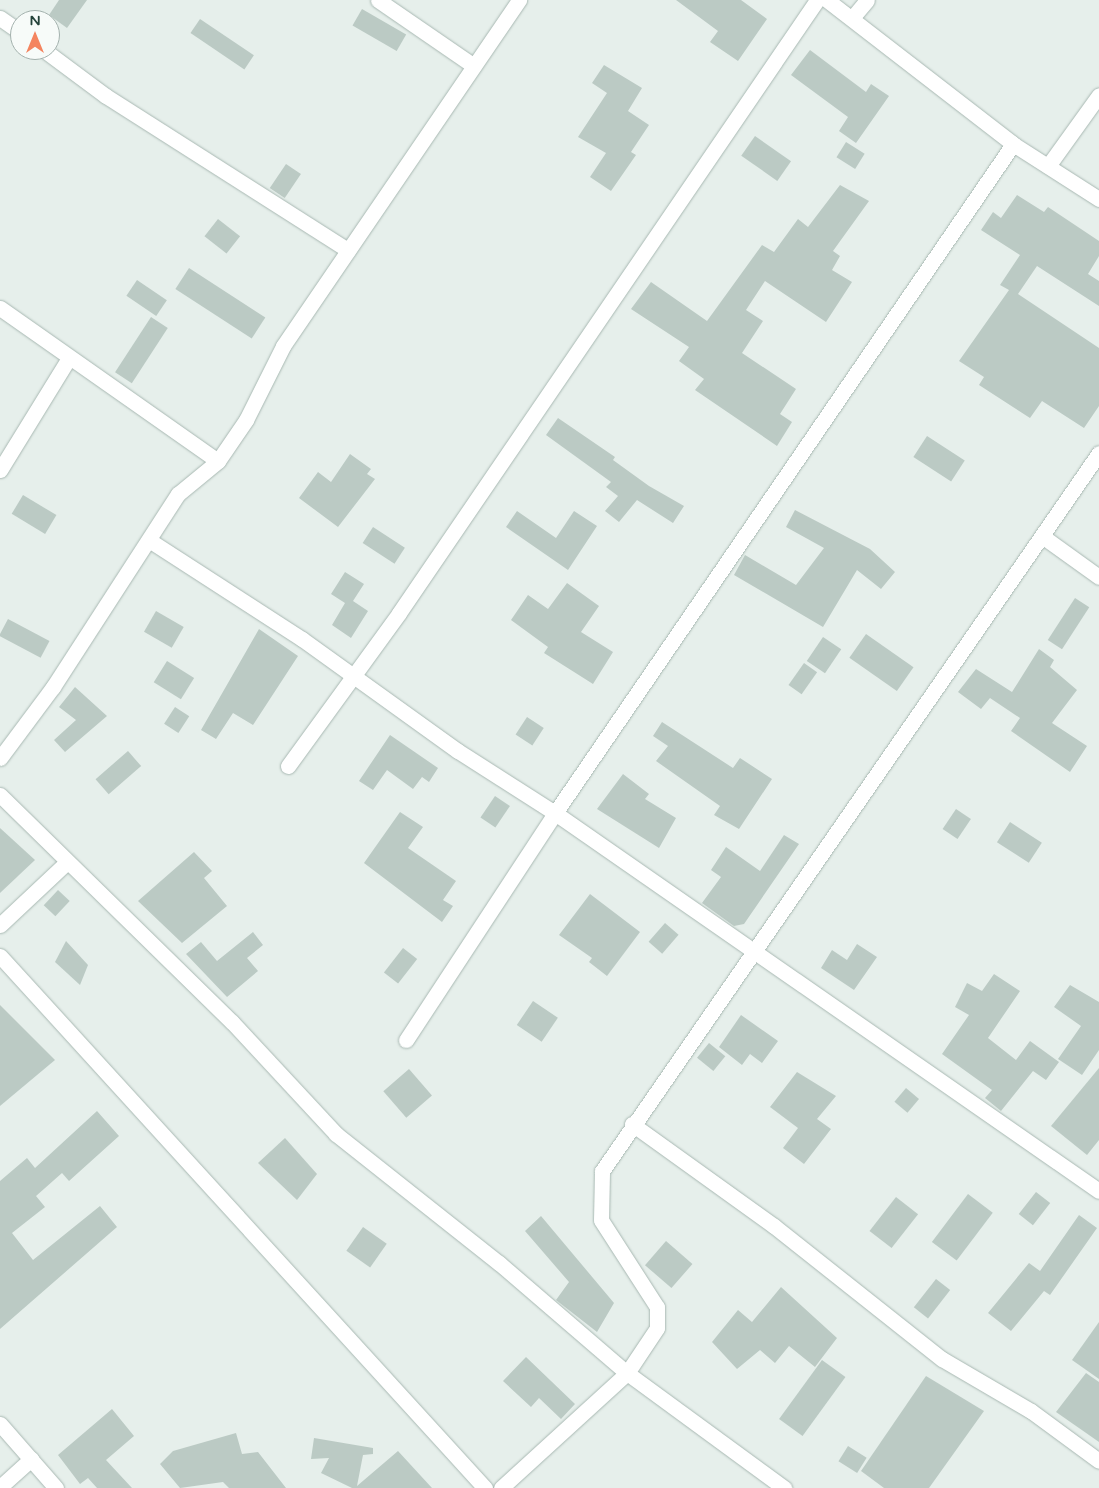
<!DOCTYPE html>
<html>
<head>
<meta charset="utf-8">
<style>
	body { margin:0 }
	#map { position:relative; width:1099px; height:1488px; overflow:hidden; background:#e6efeb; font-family:"Varela Round",sans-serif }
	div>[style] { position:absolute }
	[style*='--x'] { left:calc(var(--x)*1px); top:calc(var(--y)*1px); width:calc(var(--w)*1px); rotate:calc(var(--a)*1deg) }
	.building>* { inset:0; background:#bbcac4; transform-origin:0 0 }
	.roads { filter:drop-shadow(0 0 1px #a8b8b2) drop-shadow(0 0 1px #a8b8b2) }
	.minor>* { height:15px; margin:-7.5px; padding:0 7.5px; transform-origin:7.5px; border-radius:7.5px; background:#fff }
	span { translate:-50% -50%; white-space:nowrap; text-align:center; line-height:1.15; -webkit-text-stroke:4px #f7fbf9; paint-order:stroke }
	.north { position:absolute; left:10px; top:10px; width:50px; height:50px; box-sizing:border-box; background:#f7fbf9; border:1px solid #a3b1ad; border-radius:50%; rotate:0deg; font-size:14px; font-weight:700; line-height:20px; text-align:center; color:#24423a }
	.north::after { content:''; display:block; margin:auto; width:18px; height:22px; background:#f4845f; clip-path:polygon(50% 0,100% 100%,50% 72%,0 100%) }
</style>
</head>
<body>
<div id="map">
	<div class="building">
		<i style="clip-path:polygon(59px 0,87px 0,67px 28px,49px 15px)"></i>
		<i style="clip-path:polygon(676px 0,741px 0,767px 19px,738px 61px,710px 42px,718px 31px)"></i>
		<i style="left:362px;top:9px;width:51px;height:19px;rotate:30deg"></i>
		<i style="left:200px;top:19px;width:65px;height:17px;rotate:34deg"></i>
		<i style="clip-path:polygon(810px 50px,866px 92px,871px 84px,889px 96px,856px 143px,839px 131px,848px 117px,791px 75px)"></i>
		<i style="clip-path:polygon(604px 65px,642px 88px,628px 111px,649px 125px,631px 152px,636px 155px,611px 191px,590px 177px,606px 153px,578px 137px,607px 93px,592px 83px)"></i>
		<i style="left:755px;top:136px;width:44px;height:24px;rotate:35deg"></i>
		<i style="left:846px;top:142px;width:22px;height:18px;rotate:32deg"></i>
		<i style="left:286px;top:164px;width:18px;height:29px;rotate:34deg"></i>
		<i style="clip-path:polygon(840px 185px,869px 201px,833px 251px,840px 256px,832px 270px,852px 282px,826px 322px,765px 281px,746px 310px,763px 321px,742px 353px,796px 389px,780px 414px,792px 422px,777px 446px,695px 390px,704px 379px,679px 361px,689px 347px,631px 309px,651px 282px,707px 321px,762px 245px,774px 252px,798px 219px,808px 227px)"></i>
		<i style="clip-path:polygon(1017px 195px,1044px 212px,1048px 207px,1099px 241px,1099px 256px,1088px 274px,1099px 281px,1099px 306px,1037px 266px,1018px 294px,1099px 348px,1099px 406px,1084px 428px,1042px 401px,1030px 418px,979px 385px,984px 377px,959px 361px,1009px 290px,1000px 285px,1020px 255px,981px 230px,993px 212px,1001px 218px)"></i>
		<i style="left:218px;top:219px;width:28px;height:22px;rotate:38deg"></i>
		<i style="left:189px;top:268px;width:91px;height:25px;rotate:33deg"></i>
		<i style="left:137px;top:280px;width:36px;height:19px;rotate:34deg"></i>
		<i style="left:151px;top:317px;width:20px;height:66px;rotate:33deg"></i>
		<i style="clip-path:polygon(558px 418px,615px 457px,613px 460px,649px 486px,684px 506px,673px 523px,637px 500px,619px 522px,605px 511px,618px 496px,606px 487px,611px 482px,546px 435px)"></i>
		<i style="left:927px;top:436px;width:45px;height:25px;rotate:33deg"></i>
		<i style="clip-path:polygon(350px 454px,371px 469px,367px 474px,375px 479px,338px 527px,299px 498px,318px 472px,331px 482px)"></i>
		<i style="left:23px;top:495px;width:39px;height:22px;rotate:31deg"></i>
		<i style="clip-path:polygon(795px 510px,870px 549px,895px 572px,881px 589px,857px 570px,823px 627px,734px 575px,745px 555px,796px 585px,824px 548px,786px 527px)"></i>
		<i style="clip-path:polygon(517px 511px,556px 538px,574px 511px,597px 526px,568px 570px,506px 527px)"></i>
		<i style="left:373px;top:527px;width:38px;height:19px;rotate:33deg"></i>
		<i style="clip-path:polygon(345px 572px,364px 584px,353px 601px,368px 611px,351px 638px,332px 625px,345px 603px,331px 594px)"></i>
		<i style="clip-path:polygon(567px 583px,599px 606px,581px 632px,613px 652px,593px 684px,544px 653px,548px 647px,511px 620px,528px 595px,548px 609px)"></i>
		<i style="left:1075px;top:598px;width:17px;height:50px;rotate:33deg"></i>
		<i style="left:156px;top:611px;width:32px;height:24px;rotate:30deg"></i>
		<i style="left:8px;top:619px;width:47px;height:19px;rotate:28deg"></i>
		<i style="clip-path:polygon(259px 629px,298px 656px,253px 725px,233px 713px,216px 739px,201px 730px)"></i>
		<i style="left:866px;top:634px;width:58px;height:29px;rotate:35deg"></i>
		<i style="left:823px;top:637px;width:22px;height:29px;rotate:34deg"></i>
		<i style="clip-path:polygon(1039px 649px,1054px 660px,1050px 667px,1077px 690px,1052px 723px,1087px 746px,1070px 772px,1011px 731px,1020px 718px,990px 698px,981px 709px,958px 692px,976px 669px,1012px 692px)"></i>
		<i style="left:167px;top:661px;width:32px;height:25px;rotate:32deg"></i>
		<i style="left:804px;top:663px;width:16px;height:27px;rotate:35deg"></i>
		<i style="clip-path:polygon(75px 687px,107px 716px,65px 752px,54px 740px,76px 720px,59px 707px)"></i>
		<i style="left:175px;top:707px;width:17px;height:20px;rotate:33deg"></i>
		<i style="left:527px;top:717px;width:20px;height:21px;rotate:33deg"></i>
		<i style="clip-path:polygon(662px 722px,733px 768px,740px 758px,772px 779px,739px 829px,714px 815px,720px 806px,656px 761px,668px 746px,653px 736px)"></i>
		<i style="clip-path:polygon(390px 735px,438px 768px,429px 782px,422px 777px,413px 789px,387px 770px,373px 790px,359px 781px)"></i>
		<i style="left:128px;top:751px;width:20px;height:43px;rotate:49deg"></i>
		<i style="clip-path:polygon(623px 774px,649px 794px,645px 799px,676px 818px,659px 848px,597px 809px)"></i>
		<i style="left:495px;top:796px;width:18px;height:26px;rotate:34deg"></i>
		<i style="left:956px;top:809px;width:18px;height:24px;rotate:34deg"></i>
		<i style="clip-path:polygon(400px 812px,423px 827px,408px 848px,456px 881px,443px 900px,453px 906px,442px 922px,364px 863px)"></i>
		<i style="left:1010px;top:822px;width:38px;height:24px;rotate:33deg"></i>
		<i style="clip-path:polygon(0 828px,35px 860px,0 893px)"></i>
		<i style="clip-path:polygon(784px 835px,799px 844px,744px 924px,734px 926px,702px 903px,721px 877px,711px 870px,726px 847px,760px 871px)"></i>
		<i style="clip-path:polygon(194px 852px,212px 871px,204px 878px,227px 906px,182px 943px,138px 901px)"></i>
		<i style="left:58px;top:890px;width:16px;height:21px;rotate:43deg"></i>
		<i style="clip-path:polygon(590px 894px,640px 932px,607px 976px,589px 962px,592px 958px,559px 935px)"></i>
		<i style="left:665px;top:923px;width:18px;height:25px;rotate:41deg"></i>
		<i style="clip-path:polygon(253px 932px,263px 945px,247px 958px,258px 971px,227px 997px,186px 954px,201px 942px,217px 961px)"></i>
		<i style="clip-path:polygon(66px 941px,88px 965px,80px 985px,55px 962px)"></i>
		<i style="clip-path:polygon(857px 944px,877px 957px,854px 990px,821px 968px,832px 950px,847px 960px)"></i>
		<i style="left:403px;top:948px;width:18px;height:31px;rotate:38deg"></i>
		<i style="clip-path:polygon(994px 974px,1020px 991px,988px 1038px,1016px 1060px,1030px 1041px,1059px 1062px,1046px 1080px,1033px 1071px,1001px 1111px,985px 1098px,992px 1090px,942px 1054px,969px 1015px,955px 1007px,967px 983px,982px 991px)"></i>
		<i style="clip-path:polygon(1070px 985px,1099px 1002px,1099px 1050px,1082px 1075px,1058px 1059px,1081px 1026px,1054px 1007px)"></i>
		<i style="left:533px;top:1001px;width:30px;height:29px;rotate:34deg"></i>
		<i style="clip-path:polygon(0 1005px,55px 1060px,0 1106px)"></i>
		<i style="clip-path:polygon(741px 1015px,778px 1041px,762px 1063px,750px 1054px,742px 1065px,719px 1047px)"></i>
		<i style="left:709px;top:1043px;width:21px;height:19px;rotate:39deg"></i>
		<i style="clip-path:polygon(1099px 1068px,1099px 1140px,1087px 1155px,1051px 1126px)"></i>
		<i style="left:409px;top:1069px;width:35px;height:34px;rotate:49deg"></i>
		<i style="clip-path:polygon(797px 1072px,836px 1096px,817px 1119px,831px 1129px,804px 1164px,783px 1148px,798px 1128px,770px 1107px)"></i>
		<i style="left:906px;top:1088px;width:17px;height:18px;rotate:40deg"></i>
		<i style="clip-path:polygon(97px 1111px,119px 1136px,69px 1181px,62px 1173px,36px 1196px,45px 1207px,12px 1233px,33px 1260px,100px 1206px,117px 1227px,0 1329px,0 1181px,27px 1158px,35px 1168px)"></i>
		<i style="clip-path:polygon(285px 1138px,317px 1174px,297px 1200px,258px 1163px)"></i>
		<i style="left:1036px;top:1192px;width:18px;height:28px;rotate:38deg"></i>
		<i style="left:968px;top:1194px;width:31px;height:60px;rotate:37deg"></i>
		<i style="left:896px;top:1197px;width:28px;height:43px;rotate:38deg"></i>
		<i style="clip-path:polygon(1079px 1215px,1097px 1228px,1050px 1295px,1044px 1291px,1011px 1331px,988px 1313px,1029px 1263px,1040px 1271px)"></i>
		<i style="clip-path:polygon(541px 1216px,614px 1303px,597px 1332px,556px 1300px,569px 1282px,525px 1231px)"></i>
		<i style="left:363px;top:1227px;width:29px;height:29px;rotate:35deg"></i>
		<i style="left:666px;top:1241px;width:35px;height:32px;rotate:41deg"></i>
		<i style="left:936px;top:1279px;width:18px;height:36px;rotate:38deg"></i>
		<i style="clip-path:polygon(781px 1287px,837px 1338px,815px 1367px,789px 1346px,775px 1363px,760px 1350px,737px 1369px,712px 1342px,738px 1310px,752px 1322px)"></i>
		<i style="clip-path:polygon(1099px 1322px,1099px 1379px,1072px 1360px)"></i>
		<i style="clip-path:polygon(526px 1357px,575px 1404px,561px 1419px,539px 1398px,531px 1407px,503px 1381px)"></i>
		<i style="left:822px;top:1360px;width:29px;height:73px;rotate:36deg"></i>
		<i style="clip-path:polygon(1086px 1373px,1099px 1382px,1099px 1442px,1056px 1412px)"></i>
		<i style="clip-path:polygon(926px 1376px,984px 1411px,929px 1488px,884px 1488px,861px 1471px)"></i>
		<i style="clip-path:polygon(112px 1409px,134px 1436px,106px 1460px,132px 1488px,97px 1488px,88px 1478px,80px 1484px,58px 1455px)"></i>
		<i style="clip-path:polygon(236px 1433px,242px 1454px,258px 1452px,286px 1488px,229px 1488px,223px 1482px,180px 1488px,160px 1464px,173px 1451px)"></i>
		<i style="clip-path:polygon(314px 1438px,373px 1448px,373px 1454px,363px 1455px,357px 1486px,398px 1451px,432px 1488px,352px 1488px,321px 1473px,329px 1458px,311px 1459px)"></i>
		<i style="left:848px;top:1446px;width:22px;height:18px;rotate:32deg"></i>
	</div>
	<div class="roads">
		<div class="minor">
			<i style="--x:378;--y:0;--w:116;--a:34.5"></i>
			<i style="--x:827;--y:0;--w:235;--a:37.7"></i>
			<i style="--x:1013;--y:144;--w:102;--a:32.6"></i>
			<i style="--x:0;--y:18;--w:24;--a:35"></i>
			<i style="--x:852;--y:18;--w:23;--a:-50"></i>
			<i style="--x:44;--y:50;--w:77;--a:36.6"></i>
			<i style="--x:106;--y:96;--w:287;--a:32.5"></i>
			<i style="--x:1048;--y:166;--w:87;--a:-54.3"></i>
			<i style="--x:0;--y:308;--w:266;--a:35.1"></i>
			<i style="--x:0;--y:470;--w:132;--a:-58.4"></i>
			<i style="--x:1042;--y:536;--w:70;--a:35.7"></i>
			<i style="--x:149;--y:540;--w:182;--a:32.9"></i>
			<i style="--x:302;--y:639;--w:192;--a:35.7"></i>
			<i style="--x:458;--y:751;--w:115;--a:32.6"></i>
			<i style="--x:555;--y:813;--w:662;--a:34.79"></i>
			<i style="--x:0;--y:758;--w:89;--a:-53.3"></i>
			<i style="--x:53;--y:687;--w:230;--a:-57.1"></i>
			<i style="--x:178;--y:494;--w:52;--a:-39.5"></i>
			<i style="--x:218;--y:461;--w:50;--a:-55.7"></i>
			<i style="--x:246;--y:420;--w:83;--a:-63.4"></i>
			<i style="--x:283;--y:346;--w:419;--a:-55.7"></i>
			<i style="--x:288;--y:766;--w:189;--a:-54"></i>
			<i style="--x:399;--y:613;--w:742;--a:-55.71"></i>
			<i style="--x:0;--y:795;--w:325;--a:44.4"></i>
			<i style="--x:232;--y:1022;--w:153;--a:47.1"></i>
			<i style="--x:336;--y:1134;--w:208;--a:38.4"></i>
			<i style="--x:499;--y:1263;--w:169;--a:40.7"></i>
			<i style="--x:627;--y:1373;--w:195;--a:36.2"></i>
			<i style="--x:0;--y:925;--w:92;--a:-43.2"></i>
			<i style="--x:0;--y:956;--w:720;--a:47.65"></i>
			<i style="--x:406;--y:1040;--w:272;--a:-56.7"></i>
			<i style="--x:555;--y:813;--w:811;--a:-55.6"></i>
			<i style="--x:632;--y:1124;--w:175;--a:35.7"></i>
			<i style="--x:774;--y:1226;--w:214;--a:38.4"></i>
			<i style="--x:942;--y:1359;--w:103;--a:30.3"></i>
			<i style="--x:1031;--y:1411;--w:84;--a:36.3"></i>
			<i style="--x:0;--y:1424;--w:85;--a:48.8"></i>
			<i style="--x:0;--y:1487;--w:42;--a:-42.1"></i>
			<i style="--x:501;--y:1488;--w:171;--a:-42.4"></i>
			<i style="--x:627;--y:1373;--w:54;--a:-56.3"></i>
			<i style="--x:657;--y:1328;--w:21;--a:-90"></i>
			<i style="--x:657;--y:1307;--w:103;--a:-122.8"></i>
			<i style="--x:601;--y:1220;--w:49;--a:-88.8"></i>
			<i style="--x:602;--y:1171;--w:873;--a:-55.31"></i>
		</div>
	</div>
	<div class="north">N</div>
</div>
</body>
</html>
